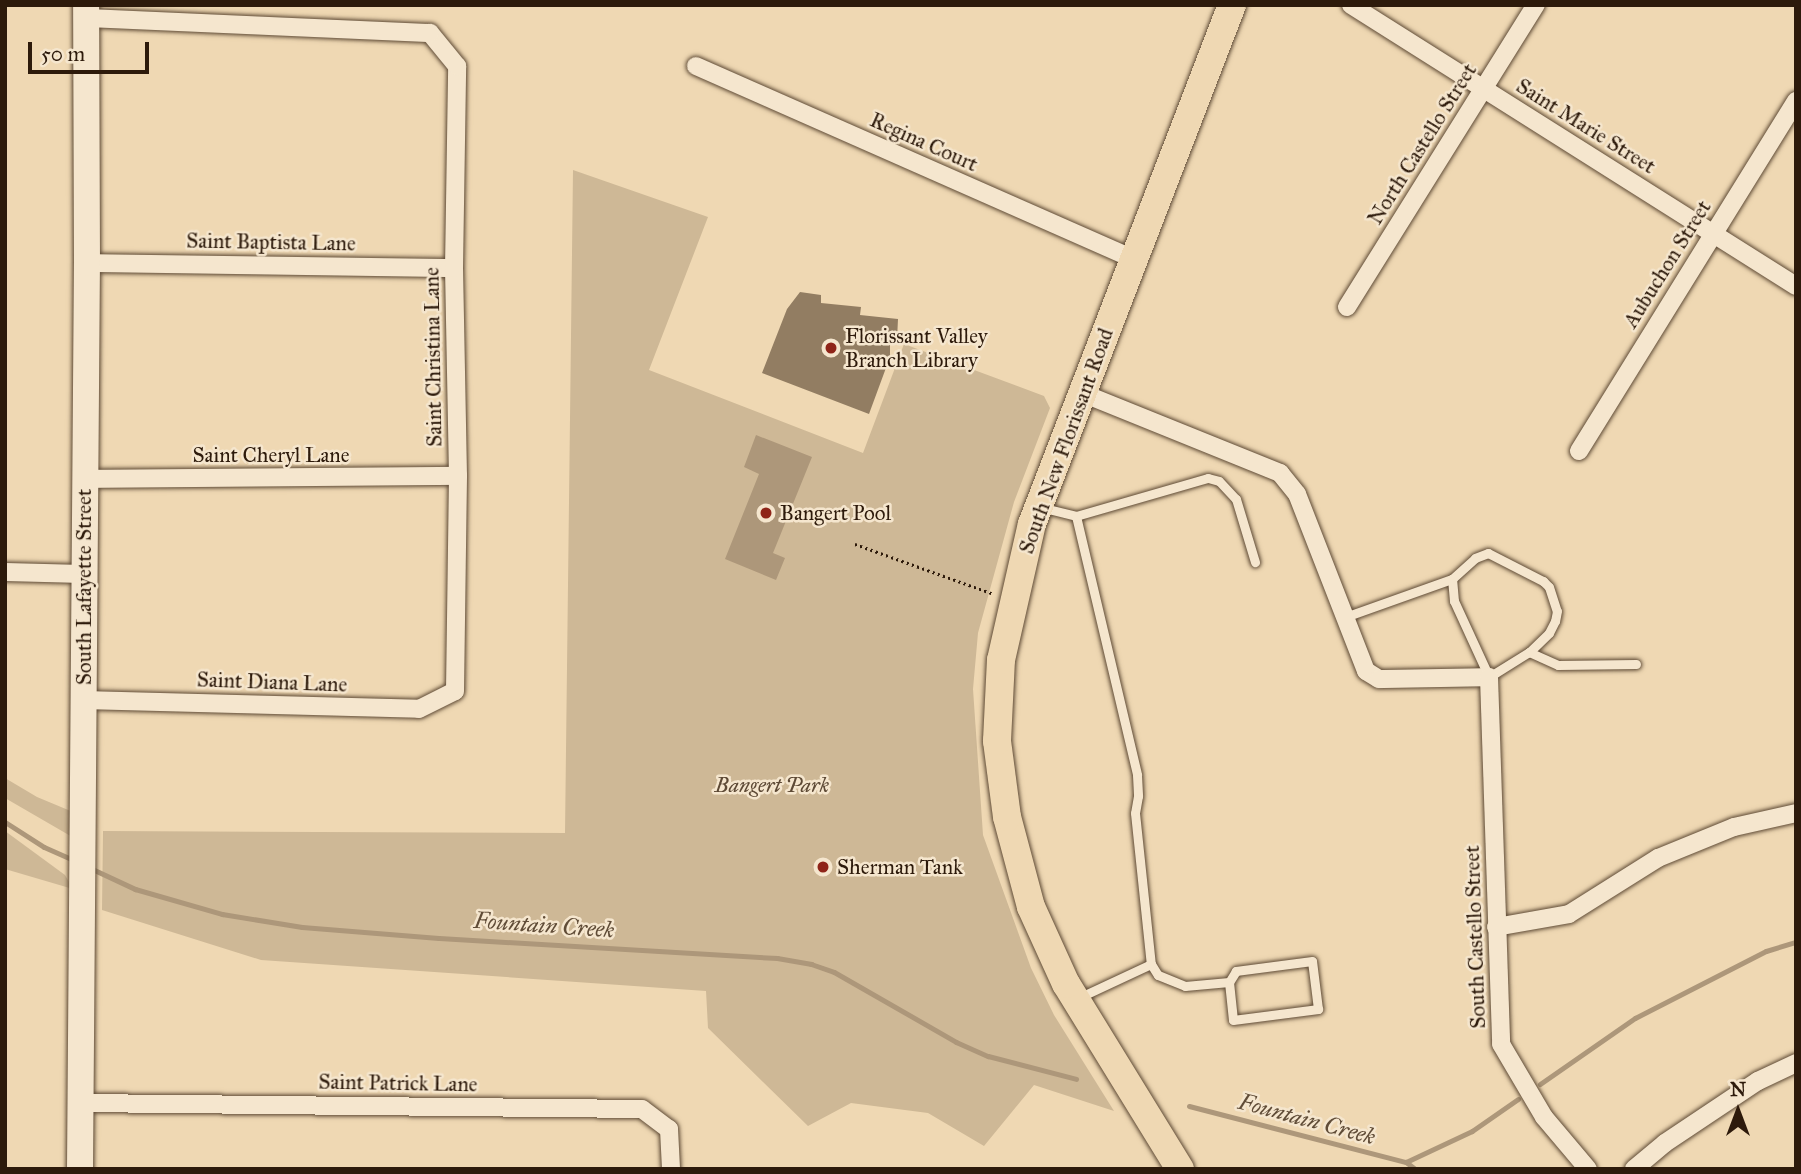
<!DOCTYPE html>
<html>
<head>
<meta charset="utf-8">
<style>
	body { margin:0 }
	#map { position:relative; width:1801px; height:1174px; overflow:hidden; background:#efd8b3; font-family:"IM FELL Great Primer",serif }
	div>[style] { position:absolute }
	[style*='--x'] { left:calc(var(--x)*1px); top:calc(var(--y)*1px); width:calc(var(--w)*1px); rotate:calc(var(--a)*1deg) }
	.green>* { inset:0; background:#ceb896 }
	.water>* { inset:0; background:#ad977a }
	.stream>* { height:5px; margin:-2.5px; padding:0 2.5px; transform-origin:2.5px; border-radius:2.5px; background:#ad977a }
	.building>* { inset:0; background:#927d62 }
	.path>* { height:2.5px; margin-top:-1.25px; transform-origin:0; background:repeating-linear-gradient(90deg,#2d1a0b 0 2px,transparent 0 5.5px) }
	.roads { filter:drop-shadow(0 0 2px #5e4a35) drop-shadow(0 0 2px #5e4a35) }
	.lane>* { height:9px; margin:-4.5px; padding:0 4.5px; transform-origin:4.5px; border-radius:4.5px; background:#f5e6ce }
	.street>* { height:18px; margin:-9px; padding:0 9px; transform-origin:9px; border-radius:9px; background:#f5e6ce }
	.secondary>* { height:26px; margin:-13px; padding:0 13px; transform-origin:13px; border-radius:13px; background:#f5e6ce }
	.primary>* { height:28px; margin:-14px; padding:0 14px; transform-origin:14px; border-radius:14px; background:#efd8b3 }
	.dots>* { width:19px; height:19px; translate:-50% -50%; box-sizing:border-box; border:4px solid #f5e6ce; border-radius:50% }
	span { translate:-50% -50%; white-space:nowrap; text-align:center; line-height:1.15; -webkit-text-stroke:5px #f5e6ce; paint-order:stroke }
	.street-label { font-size:21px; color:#2d1a0b }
	.poi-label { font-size:21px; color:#2d1a0b }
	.left { translate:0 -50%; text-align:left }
	.park-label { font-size:21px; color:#5d4935; font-style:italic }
	.water-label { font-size:23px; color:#604c37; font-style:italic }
	.frame { position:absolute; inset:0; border:7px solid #2d1a0b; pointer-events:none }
	.north { position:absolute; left:1703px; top:1076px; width:70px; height:70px; -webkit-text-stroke:5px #f5e6ce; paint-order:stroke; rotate:0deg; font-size:19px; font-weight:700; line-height:28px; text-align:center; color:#2d1a0b }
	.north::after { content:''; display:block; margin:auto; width:24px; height:32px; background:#2d1a0b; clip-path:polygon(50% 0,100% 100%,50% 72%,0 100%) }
	.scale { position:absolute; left:28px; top:42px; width:121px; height:32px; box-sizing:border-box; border:4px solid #2d1a0b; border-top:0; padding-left:9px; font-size:21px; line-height:24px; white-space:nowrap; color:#2d1a0b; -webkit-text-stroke:5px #f5e6ce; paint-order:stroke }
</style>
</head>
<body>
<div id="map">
	<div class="green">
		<i style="clip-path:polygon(573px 170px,708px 217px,649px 370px,863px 453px,904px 344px,1044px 396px,1050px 408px,1014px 502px,978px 633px,973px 689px,983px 835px,1031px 968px,1054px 1015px,1114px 1111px,1034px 1085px,984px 1146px,928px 1113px,851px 1103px,808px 1126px,708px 1028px,706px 991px,261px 960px,102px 910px,103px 831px,565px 833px)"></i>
		<i style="clip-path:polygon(5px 778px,37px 797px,73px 812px,74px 838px,5px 798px)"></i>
		<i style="clip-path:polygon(5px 831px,65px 875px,73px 889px,5px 869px)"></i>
	</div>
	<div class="water">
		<i style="clip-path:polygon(756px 435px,812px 457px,773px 553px,785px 558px,776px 580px,725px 559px,759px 474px,744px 467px)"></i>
	</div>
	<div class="stream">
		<i style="--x:5;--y:822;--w:46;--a:32.7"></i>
		<i style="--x:44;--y:847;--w:34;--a:24"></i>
		<i style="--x:90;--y:868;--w:50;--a:25"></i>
		<i style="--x:135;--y:889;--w:91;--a:16"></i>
		<i style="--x:222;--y:914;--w:81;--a:9.2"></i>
		<i style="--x:302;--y:927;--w:137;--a:4.6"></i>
		<i style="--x:439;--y:938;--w:339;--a:3.4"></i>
		<i style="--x:777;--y:958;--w:35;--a:10"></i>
		<i style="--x:811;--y:964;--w:24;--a:19"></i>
		<i style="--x:834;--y:972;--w:141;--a:29.8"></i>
		<i style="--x:956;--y:1042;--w:35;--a:24"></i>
		<i style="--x:988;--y:1056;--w:91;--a:14.6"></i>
		<i style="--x:1540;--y:1084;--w:116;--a:-34.8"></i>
		<i style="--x:1635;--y:1018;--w:147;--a:-27.1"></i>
		<i style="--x:1766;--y:951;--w:31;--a:-17"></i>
		<i style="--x:1189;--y:1106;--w:224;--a:14.5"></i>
		<i style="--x:1406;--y:1162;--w:11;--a:38"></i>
		<i style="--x:1406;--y:1162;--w:73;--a:-25.2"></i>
		<i style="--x:1472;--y:1131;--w:56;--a:-34.8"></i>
	</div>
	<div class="building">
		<i style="clip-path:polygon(800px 292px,821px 295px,821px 303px,861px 307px,860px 315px,898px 319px,897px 340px,890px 340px,890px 357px,869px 414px,762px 373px,787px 309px)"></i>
	</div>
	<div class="path">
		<i style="--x:855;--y:544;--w:148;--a:19.8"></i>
	</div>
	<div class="roads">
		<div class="lane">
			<i style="--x:1044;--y:508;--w:33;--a:14"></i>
			<i style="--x:1076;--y:516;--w:137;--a:-16.1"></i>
			<i style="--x:1208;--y:478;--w:11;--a:15"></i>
			<i style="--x:1219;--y:481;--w:25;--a:47"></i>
			<i style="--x:1236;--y:499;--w:66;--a:73.2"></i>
			<i style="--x:1076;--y:516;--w:266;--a:76.7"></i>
			<i style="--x:1137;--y:775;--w:21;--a:87"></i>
			<i style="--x:1138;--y:796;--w:17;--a:100"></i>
			<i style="--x:1135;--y:813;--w:152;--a:84"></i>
			<i style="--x:1151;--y:964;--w:81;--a:155"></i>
			<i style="--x:1345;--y:617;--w:114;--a:-19.6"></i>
			<i style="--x:1452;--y:579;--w:31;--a:-42"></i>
			<i style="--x:1475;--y:558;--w:14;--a:-21"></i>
			<i style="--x:1488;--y:553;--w:62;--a:27"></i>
			<i style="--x:1543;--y:581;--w:8;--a:45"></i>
			<i style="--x:1549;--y:587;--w:25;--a:72"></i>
			<i style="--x:1557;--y:611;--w:10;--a:101"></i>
			<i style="--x:1555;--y:621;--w:13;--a:117"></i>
			<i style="--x:1549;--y:633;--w:28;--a:136"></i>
			<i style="--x:1529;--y:652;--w:47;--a:148"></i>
			<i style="--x:1489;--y:677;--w:84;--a:-114.7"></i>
			<i style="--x:1454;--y:601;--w:22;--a:-95"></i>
			<i style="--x:1529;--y:652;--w:32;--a:24"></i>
			<i style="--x:1558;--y:665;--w:78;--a:-0.7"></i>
			<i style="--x:1151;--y:964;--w:13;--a:58"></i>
			<i style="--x:1158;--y:975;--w:29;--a:22"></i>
			<i style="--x:1185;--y:986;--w:44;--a:-5.2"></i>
			<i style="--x:1229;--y:982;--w:38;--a:84"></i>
			<i style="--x:1233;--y:1020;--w:86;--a:-7.4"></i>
			<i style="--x:1318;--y:1009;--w:48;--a:-97.1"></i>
			<i style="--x:1312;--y:961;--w:77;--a:172.5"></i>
			<i style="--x:1236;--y:971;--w:13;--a:122"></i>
		</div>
		<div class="street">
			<i style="--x:1351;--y:5;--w:526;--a:32.27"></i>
			<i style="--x:696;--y:66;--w:478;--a:23.8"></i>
			<i style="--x:87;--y:263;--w:367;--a:0.8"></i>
			<i style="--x:1347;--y:307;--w:356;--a:-58"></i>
			<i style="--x:1082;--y:393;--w:214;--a:22"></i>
			<i style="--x:1280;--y:473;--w:27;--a:51"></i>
			<i style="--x:1297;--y:494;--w:190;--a:68.7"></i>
			<i style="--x:1366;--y:671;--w:15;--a:32"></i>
			<i style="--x:1379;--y:679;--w:110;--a:-1"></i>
			<i style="--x:1489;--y:677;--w:367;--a:88.1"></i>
			<i style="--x:1501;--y:1044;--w:85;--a:59.5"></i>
			<i style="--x:1544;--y:1117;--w:68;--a:49.8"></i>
			<i style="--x:1579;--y:451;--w:412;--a:-58.2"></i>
			<i style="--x:84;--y:479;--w:374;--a:-0.5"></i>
			<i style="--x:5;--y:572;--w:79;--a:1.5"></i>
			<i style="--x:83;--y:700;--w:336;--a:1.5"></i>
			<i style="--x:419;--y:709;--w:40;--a:-26.6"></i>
			<i style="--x:455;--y:691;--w:215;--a:-89.2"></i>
			<i style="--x:458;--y:476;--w:208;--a:-91.1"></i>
			<i style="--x:454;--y:268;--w:202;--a:-89.1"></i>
			<i style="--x:457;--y:66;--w:43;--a:-129.3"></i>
			<i style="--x:430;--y:33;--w:345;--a:-177.5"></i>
			<i style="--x:1496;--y:927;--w:74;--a:-10.1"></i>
			<i style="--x:1569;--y:914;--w:105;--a:-32.2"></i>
			<i style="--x:1658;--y:858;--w:82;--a:-22.2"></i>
			<i style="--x:1734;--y:827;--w:64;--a:-12.7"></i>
			<i style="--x:80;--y:1103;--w:562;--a:0.61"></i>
			<i style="--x:642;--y:1109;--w:34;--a:37"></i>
			<i style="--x:669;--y:1129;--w:40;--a:87.1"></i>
			<i style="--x:1634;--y:1169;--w:40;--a:-40"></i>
			<i style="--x:1665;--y:1143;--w:112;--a:-33.7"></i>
			<i style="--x:1758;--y:1081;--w:42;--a:-25.3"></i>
		</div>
		<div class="secondary">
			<i style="--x:80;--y:1169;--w:906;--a:-89.56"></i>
			<i style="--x:87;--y:263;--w:258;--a:-90.2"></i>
		</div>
		<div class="primary">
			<i style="--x:1180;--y:1169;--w:217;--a:-121.6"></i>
			<i style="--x:1066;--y:984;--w:85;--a:-114.4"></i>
			<i style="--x:1031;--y:907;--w:93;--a:-104.9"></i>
			<i style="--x:1007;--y:817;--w:77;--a:-97.5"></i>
			<i style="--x:997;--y:741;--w:81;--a:-87.2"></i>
			<i style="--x:1001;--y:660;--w:139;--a:-77.2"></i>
			<i style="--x:1032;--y:524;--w:556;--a:-68.93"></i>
		</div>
	</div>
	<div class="dots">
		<i style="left:831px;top:348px;background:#8f2418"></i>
		<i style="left:766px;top:513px;background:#8f2418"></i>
		<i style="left:823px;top:867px;background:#8f2418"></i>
	</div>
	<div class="street-label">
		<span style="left:1586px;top:126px;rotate:32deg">Saint Marie Street</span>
		<span style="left:924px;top:142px;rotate:24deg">Regina Court</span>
		<span style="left:1422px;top:144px;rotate:-58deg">North Castello Street</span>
		<span style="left:271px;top:242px;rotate:1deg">Saint Baptista Lane</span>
		<span style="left:1667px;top:264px;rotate:-58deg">Aubuchon Street</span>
		<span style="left:433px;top:357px;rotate:-91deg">Saint Christina Lane</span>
		<span style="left:1066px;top:441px;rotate:-70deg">South New Florissant Road</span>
		<span style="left:271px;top:455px">Saint Cheryl Lane</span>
		<span style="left:84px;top:587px;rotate:-90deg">South Lafayette Street</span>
		<span style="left:272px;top:682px;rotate:2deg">Saint Diana Lane</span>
		<span style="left:1475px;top:937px;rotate:-92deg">South Castello Street</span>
		<span style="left:398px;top:1083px;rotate:1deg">Saint Patrick Lane</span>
	</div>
	<div class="poi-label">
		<span class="left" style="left:845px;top:348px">Florissant Valley<br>Branch Library</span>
		<span class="left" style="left:780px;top:513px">Bangert Pool</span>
		<span class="left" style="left:837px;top:867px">Sherman Tank</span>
	</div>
	<div class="park-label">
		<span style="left:772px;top:785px">Bangert Park</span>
	</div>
	<div class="water-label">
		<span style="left:544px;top:925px;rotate:4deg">Fountain Creek</span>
		<span style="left:1307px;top:1119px;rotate:15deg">Fountain Creek</span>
	</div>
	<div class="frame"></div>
	<div class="north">N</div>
	<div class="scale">50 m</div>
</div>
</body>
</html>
